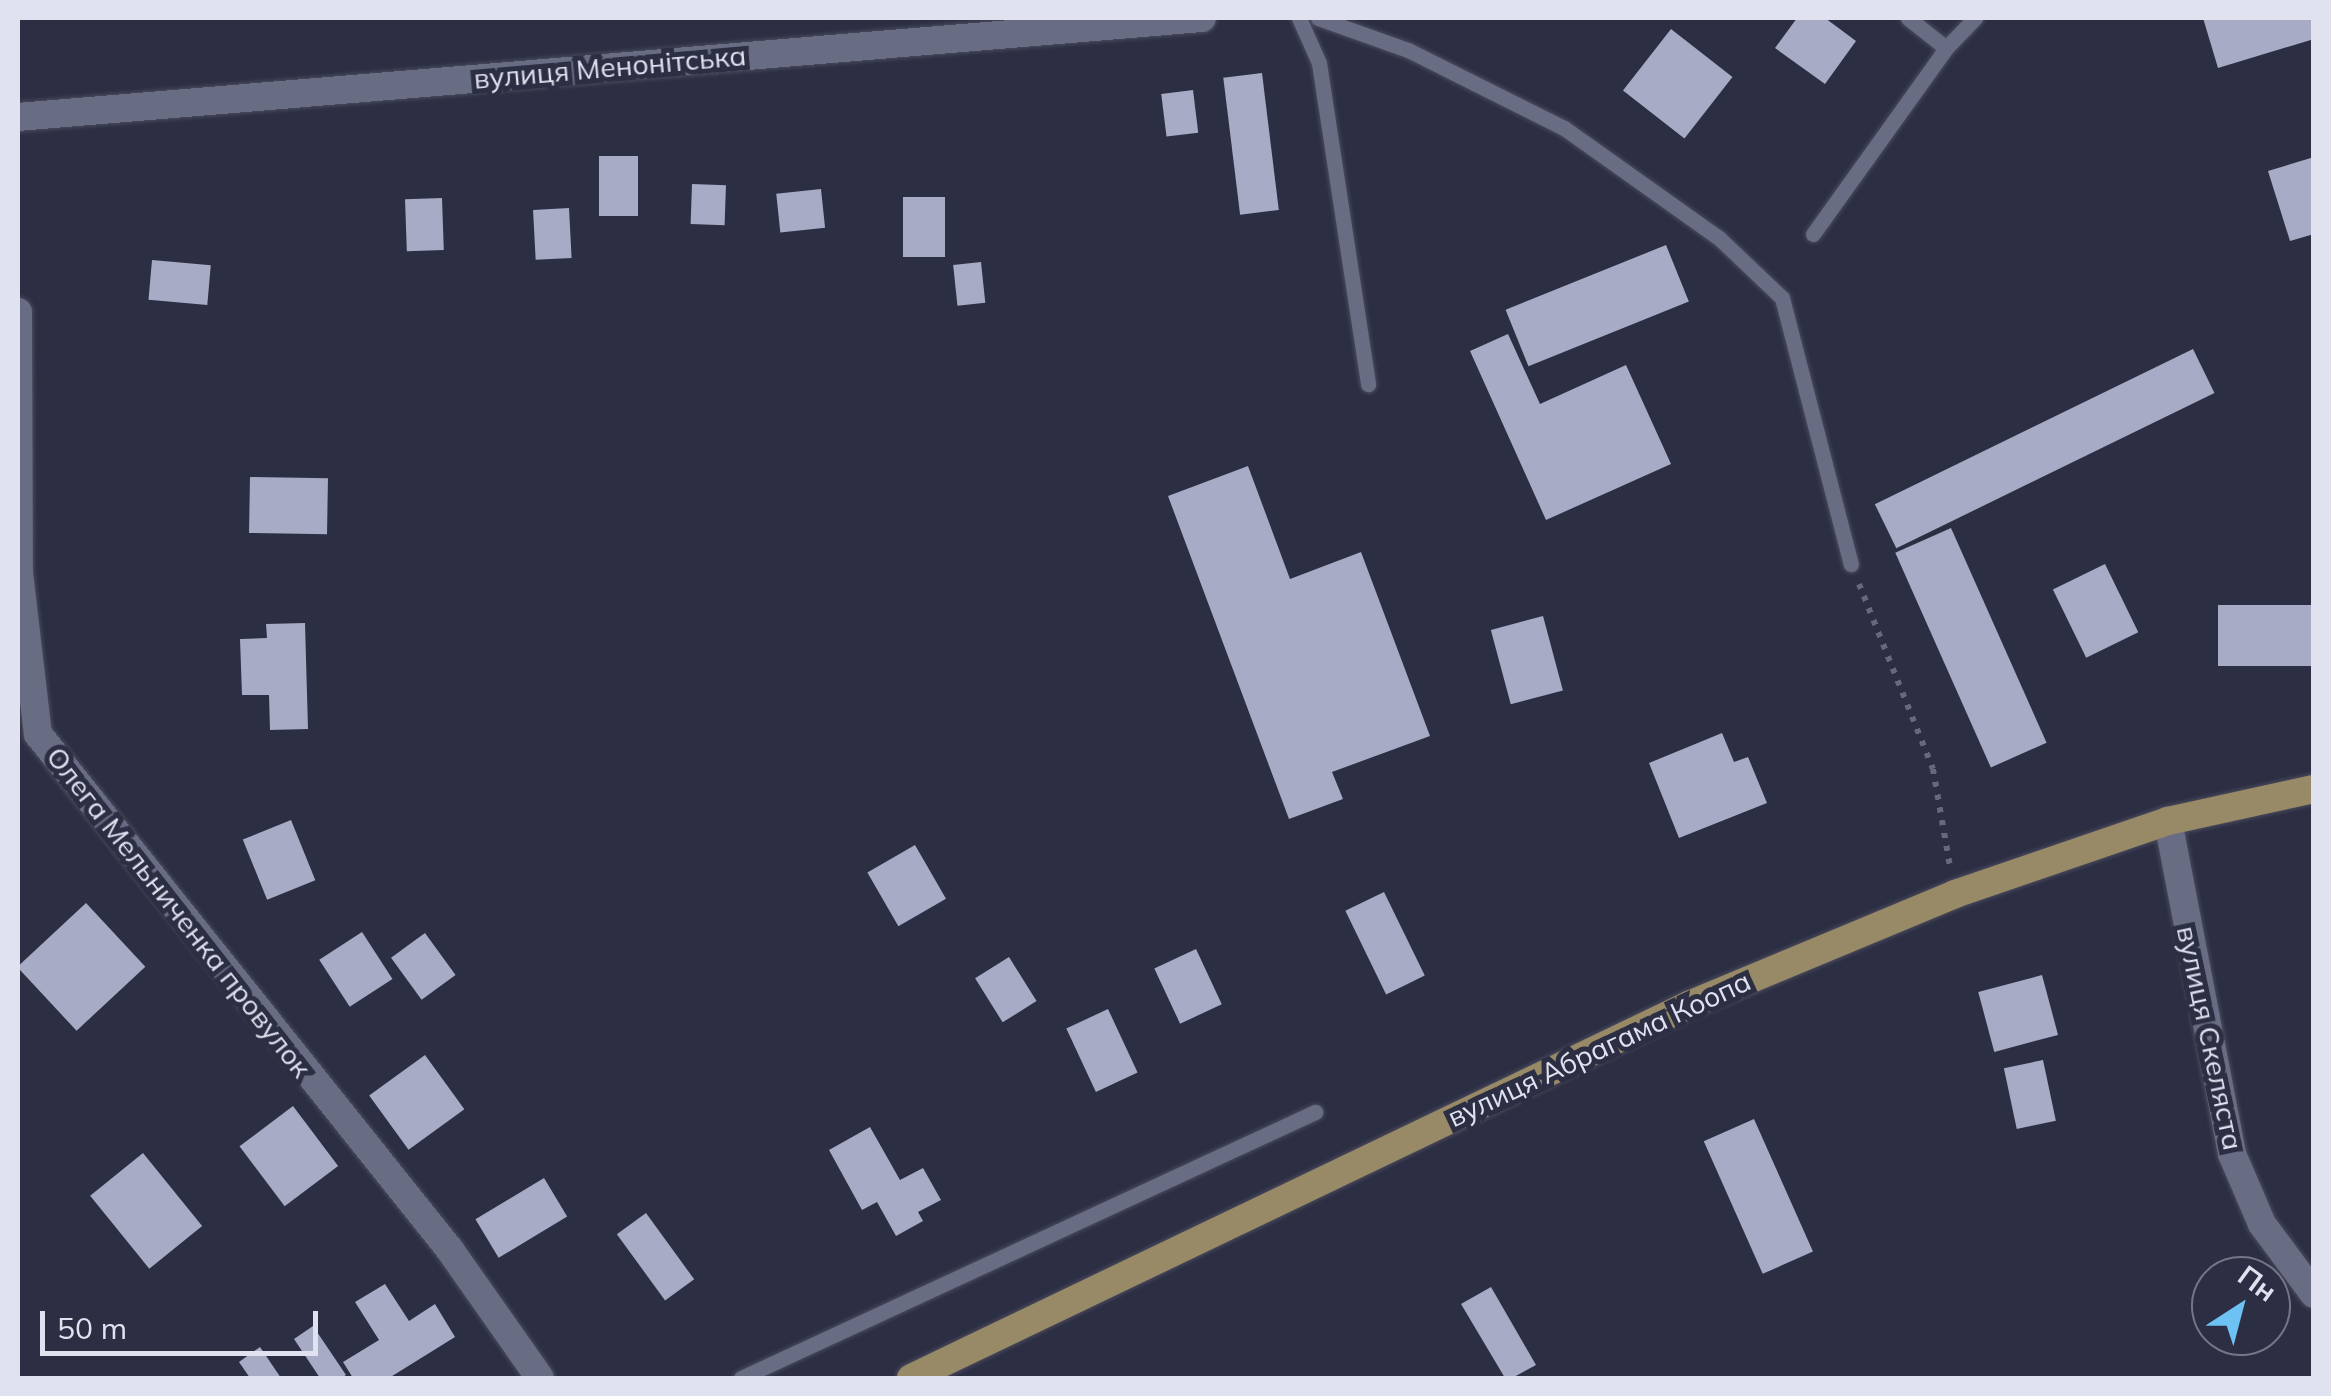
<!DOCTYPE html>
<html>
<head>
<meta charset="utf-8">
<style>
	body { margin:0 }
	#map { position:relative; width:2331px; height:1396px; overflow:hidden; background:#2c2e43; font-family:Mulish,sans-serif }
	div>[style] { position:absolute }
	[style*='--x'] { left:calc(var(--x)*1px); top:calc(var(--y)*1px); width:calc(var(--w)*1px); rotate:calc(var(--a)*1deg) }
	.building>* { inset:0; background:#a8abc5; transform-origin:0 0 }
	.path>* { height:6px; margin-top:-3px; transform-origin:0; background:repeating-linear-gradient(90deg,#66687b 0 5px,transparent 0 13px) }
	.roads { filter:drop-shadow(0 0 2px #4a4b5d) drop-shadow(0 0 2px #4a4b5d) }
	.service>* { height:15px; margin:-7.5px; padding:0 7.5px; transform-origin:7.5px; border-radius:7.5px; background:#696d84 }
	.minor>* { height:28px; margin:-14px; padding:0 14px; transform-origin:14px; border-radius:14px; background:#696d84 }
	.primary>* { height:28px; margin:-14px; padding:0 14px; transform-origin:14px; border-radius:14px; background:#988967 }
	span { translate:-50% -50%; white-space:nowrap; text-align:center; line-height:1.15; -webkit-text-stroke:10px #2c2e43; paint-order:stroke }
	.street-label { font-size:28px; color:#e0e2f0 }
	.frame { position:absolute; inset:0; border:20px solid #e0e2f0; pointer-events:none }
	.north { position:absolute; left:2191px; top:1256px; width:100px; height:100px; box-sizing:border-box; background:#2c2e43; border:2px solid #747688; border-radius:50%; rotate:36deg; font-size:28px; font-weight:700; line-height:40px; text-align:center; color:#e0e2f0 }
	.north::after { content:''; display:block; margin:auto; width:35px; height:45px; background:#6dc2f3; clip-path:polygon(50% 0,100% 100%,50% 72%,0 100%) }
	.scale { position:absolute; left:40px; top:1311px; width:278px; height:45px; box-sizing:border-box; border:5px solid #e0e2f0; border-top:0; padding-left:12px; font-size:30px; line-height:35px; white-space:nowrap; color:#e0e2f0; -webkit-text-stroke:8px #2c2e43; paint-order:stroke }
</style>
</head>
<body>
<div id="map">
	<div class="building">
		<i style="clip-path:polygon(1797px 18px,1825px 18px,1856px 41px,1825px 84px,1775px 48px)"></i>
		<i style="clip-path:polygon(2203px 18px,2314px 18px,2314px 39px,2218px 68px)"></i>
		<i style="left:1671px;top:29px;width:78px;height:78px;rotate:38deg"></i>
		<i style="left:1262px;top:73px;width:138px;height:39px;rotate:83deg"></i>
		<i style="left:1193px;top:90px;width:43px;height:32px;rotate:83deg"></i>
		<i style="left:599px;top:156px;width:39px;height:60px"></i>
		<i style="clip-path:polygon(2314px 157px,2314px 234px,2290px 241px,2268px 171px)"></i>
		<i style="left:692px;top:184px;width:34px;height:40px;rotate:2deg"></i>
		<i style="left:821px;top:189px;width:39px;height:45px;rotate:84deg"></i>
		<i style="left:945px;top:197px;width:60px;height:42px;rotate:90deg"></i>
		<i style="left:442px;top:198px;width:52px;height:37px;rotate:88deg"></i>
		<i style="left:569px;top:208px;width:50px;height:36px;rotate:87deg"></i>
		<i style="left:1666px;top:245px;width:61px;height:173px;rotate:68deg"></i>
		<i style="left:152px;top:260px;width:59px;height:40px;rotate:5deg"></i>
		<i style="left:981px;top:262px;width:41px;height:28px;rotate:84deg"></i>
		<i style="clip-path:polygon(1508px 334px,1540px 404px,1626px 365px,1671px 464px,1546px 520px,1470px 351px)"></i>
		<i style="left:2193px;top:349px;width:49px;height:354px;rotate:64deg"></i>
		<i style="clip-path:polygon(1248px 466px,1290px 579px,1361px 552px,1430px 736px,1332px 772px,1343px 799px,1289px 819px,1168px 496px)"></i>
		<i style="left:250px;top:477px;width:78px;height:56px;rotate:1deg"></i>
		<i style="left:1951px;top:528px;width:235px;height:61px;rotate:66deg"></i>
		<i style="left:2105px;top:564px;width:76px;height:58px;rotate:64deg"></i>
		<i style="left:2314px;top:605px;width:61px;height:96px;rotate:90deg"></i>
		<i style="left:1543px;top:616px;width:77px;height:54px;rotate:75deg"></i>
		<i style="clip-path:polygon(305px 623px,308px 729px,270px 730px,269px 695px,242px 695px,240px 639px,267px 638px,266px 624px)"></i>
		<i style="clip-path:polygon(1722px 733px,1734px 762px,1748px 757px,1767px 803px,1679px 838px,1649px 763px)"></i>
		<i style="left:291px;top:820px;width:65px;height:52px;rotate:68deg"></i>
		<i style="left:915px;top:845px;width:62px;height:55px;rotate:60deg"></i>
		<i style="left:1384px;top:892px;width:93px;height:43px;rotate:64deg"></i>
		<i style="left:86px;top:903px;width:87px;height:94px;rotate:47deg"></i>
		<i style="left:362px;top:932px;width:56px;height:51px;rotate:57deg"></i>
		<i style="left:425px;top:933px;width:52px;height:42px;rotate:54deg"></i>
		<i style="left:1196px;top:949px;width:61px;height:46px;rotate:65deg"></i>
		<i style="left:1009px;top:957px;width:52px;height:40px;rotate:58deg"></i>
		<i style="left:2042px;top:975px;width:62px;height:66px;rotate:75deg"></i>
		<i style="left:1108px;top:1009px;width:70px;height:46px;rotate:65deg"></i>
		<i style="left:425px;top:1055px;width:67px;height:69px;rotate:54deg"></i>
		<i style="left:2043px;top:1060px;width:62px;height:40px;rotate:78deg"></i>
		<i style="left:293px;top:1106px;width:75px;height:67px;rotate:53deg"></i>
		<i style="left:1754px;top:1119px;width:145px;height:55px;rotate:66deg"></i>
		<i style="clip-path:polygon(870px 1127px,900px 1180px,923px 1168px,941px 1200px,918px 1212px,923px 1221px,896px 1236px,877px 1202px,862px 1210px,829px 1150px)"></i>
		<i style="left:143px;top:1153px;width:94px;height:68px;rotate:51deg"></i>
		<i style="left:544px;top:1178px;width:45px;height:80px;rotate:59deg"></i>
		<i style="left:646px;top:1213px;width:82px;height:36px;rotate:54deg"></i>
		<i style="clip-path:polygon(385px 1284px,409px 1321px,435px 1304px,455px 1337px,389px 1378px,353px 1378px,343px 1362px,379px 1340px,355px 1302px)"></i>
		<i style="clip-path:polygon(1491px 1287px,1536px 1365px,1512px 1378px,1505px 1378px,1461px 1304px)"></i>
		<i style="clip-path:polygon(313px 1326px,346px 1375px,341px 1378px,320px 1378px,294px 1339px)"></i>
		<i style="clip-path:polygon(260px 1347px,281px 1378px,250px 1378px,239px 1362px)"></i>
	</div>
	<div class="path">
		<i style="--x:1859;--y:584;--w:199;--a:68.2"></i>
		<i style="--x:1933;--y:769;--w:98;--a:80.1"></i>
	</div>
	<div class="roads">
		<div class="service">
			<i style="--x:1299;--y:18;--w:49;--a:66"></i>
			<i style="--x:1319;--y:63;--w:325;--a:81.3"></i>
			<i style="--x:1318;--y:18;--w:96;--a:19.6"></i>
			<i style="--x:1408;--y:50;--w:174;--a:26.6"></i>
			<i style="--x:1564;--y:128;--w:190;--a:35.4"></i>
			<i style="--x:1719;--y:238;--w:87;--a:43.6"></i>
			<i style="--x:1782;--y:298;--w:275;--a:75.5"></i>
			<i style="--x:1908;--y:18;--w:48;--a:38.3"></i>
			<i style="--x:1813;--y:234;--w:229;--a:-54.4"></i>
			<i style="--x:1946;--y:48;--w:42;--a:-46"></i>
			<i style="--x:741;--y:1378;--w:633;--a:-24.86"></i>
		</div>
		<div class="minor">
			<i style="--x:18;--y:117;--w:1188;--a:-4.78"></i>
			<i style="--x:18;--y:312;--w:261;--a:89.8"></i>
			<i style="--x:19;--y:573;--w:162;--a:83.3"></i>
			<i style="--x:38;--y:734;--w:660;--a:51.39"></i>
			<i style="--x:450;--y:1250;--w:156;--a:54.9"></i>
			<i style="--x:2168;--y:821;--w:339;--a:79.1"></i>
			<i style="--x:2232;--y:1154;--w:76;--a:66.8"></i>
			<i style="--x:2262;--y:1224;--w:87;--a:53.4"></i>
		</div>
		<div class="primary">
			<i style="--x:911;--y:1378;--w:865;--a:-25.62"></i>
			<i style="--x:1691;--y:1004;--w:286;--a:-22.6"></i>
			<i style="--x:1955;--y:894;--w:225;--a:-18.9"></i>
			<i style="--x:2168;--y:821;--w:149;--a:-12.4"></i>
		</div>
	</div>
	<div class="street-label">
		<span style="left:610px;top:67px;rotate:-5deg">вулиця Менонітська</span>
		<span style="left:179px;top:912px;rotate:52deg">Олега Мельниченка провулок</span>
		<span style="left:2210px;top:1038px;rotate:78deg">вулиця Скеляста</span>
		<span style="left:1599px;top:1049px;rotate:-25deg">вулиця Абрагама Коопа</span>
	</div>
	<div class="frame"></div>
	<div class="north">Пн</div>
	<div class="scale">50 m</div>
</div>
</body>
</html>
